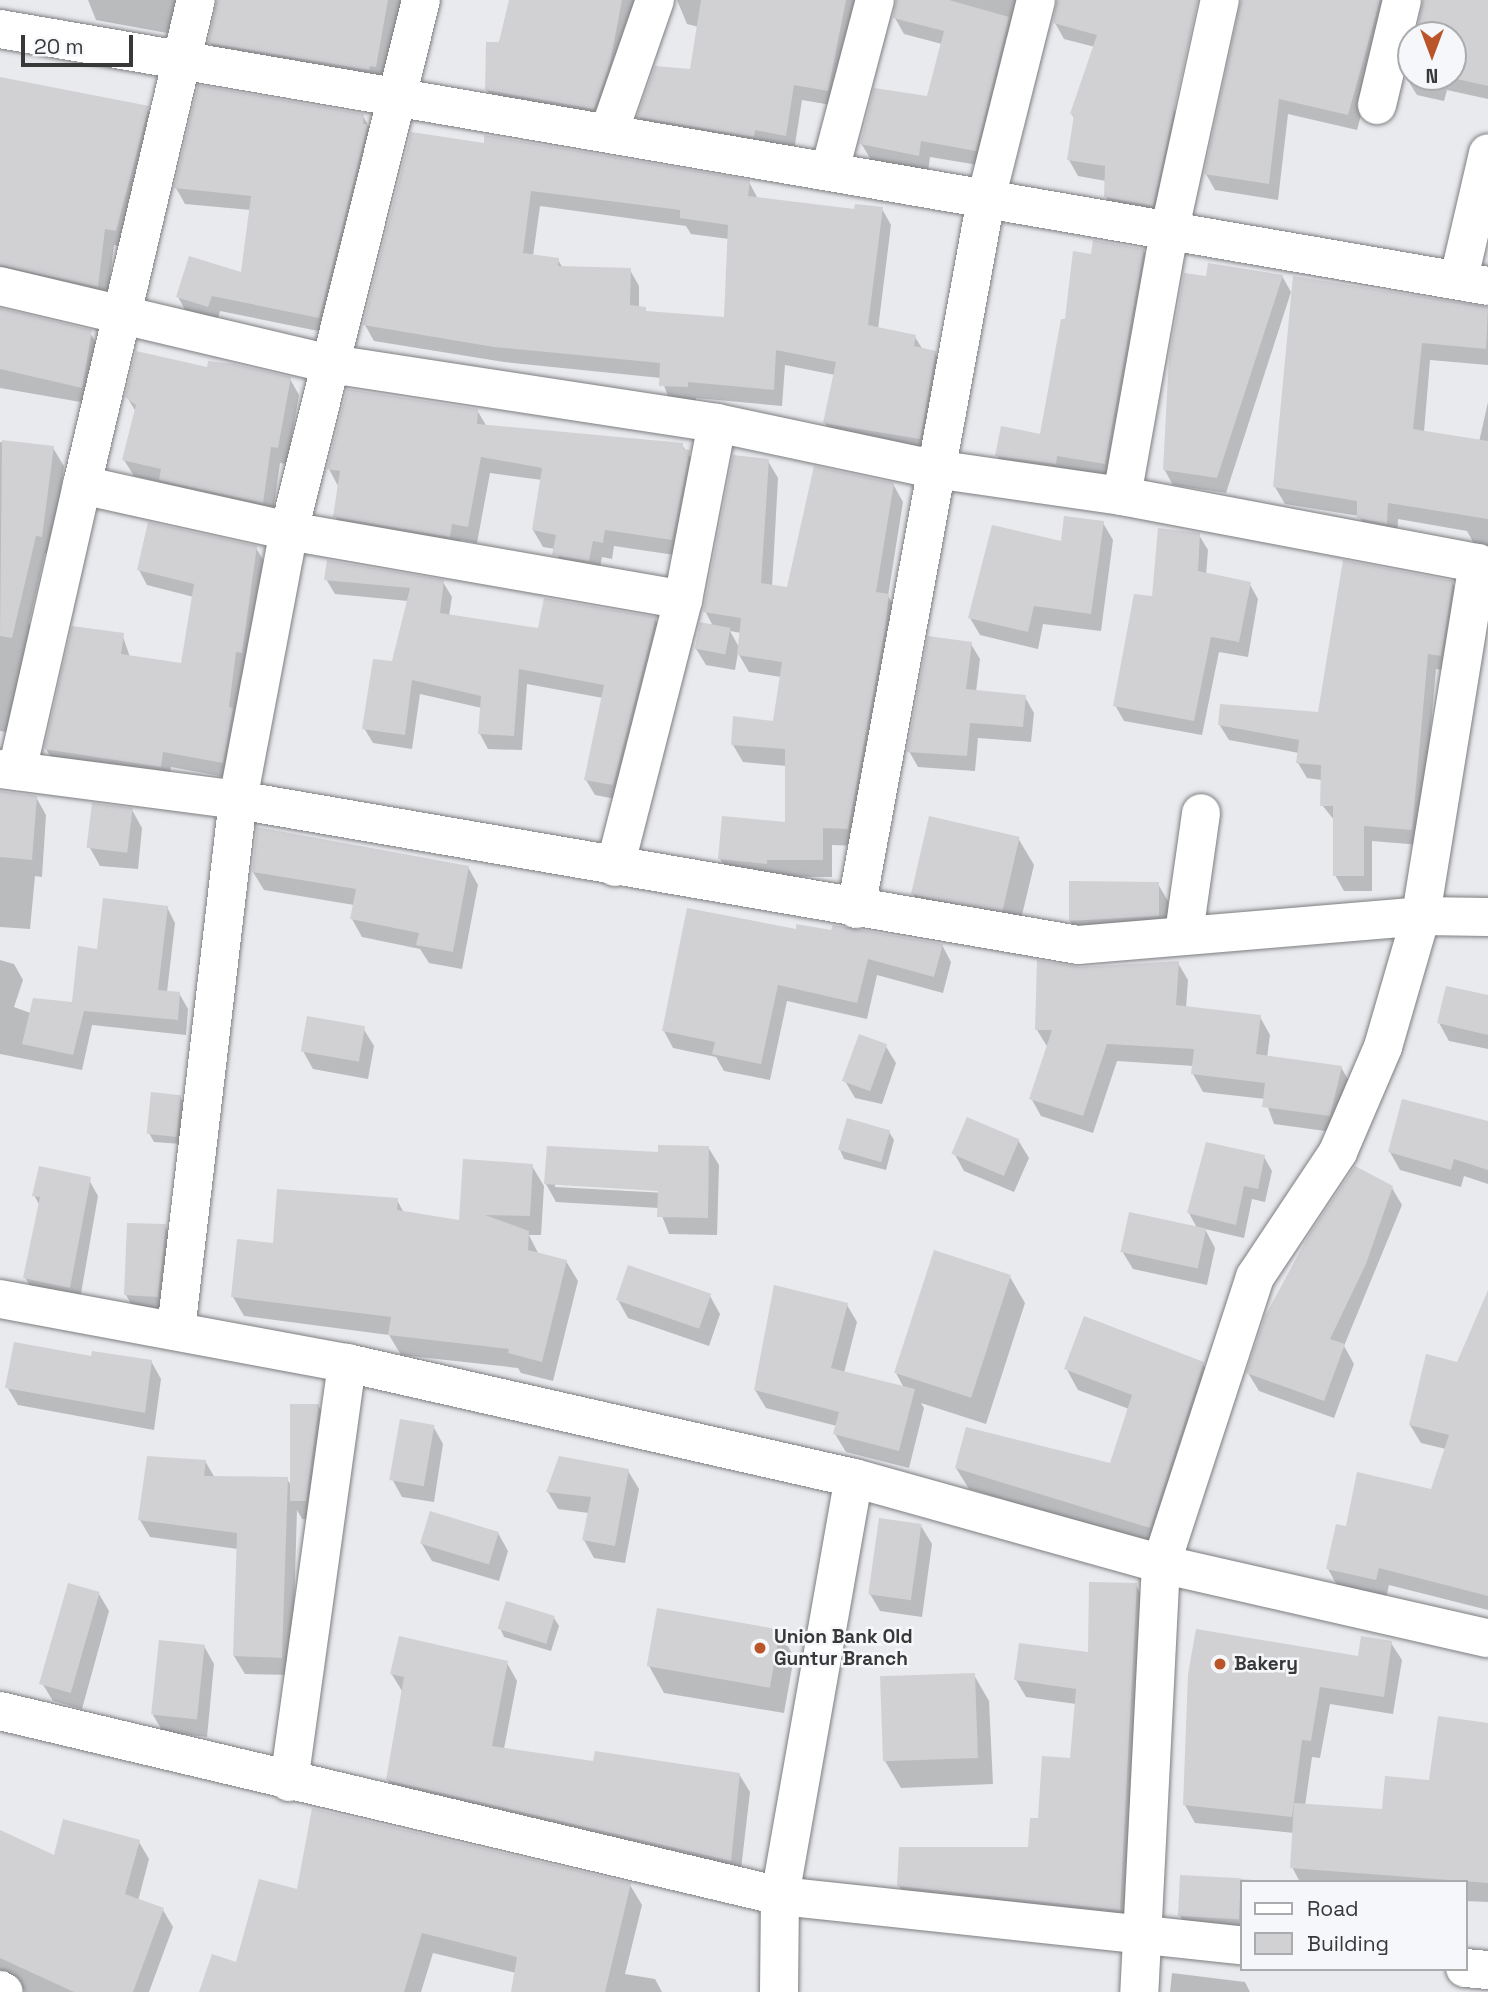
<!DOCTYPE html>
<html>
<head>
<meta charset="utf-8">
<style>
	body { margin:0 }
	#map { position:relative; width:1488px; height:1992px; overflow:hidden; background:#e9eaed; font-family:"Space Grotesk",sans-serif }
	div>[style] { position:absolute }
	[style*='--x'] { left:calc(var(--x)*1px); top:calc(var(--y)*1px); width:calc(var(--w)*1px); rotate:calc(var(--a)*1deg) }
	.shadow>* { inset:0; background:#0003 }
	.building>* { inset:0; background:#d1d0d3; transform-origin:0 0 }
	.roads { filter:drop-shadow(0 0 2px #7d7e80) drop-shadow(0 0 2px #7d7e80) }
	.minor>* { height:38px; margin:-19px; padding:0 19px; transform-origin:19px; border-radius:19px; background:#fff }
	.dots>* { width:19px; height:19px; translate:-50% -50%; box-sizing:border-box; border:4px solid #f6f7fa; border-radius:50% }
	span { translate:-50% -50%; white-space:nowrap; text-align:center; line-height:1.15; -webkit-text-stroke:5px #f6f7fa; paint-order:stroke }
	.poi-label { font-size:19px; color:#383839; font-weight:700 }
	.left { translate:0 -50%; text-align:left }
	.legend { position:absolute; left:1240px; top:1880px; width:228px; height:91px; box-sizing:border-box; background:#f6f7fa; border:2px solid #aaabad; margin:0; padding:9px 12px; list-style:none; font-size:21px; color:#383839 }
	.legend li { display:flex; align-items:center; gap:14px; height:35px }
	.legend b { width:35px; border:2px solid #aaabad }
	.north { position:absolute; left:1397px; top:21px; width:70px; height:70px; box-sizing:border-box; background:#f6f7fa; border:2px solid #aaabad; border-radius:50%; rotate:180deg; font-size:19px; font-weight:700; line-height:28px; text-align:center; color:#383839 }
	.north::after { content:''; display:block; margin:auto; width:24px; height:32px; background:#ba5429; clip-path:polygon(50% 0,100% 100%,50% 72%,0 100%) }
	.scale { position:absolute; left:21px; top:35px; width:112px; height:32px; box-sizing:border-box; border:4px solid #383839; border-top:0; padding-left:9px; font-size:21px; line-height:24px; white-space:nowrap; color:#383839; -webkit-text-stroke:5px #f6f7fa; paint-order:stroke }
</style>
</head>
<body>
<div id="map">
	<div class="shadow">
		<i style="clip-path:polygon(88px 0,194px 0,178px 35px,96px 20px)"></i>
		<i style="clip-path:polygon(217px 0,417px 0,407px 19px,397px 17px,385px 83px,220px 59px,210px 42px)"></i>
		<i style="clip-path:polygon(510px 0,650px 0,603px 125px,496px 106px,487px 90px)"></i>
		<i style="clip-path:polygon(870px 0,837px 106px,802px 100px,794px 151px,649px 133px,639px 117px,692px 71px,699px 27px,687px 24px,677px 0)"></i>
		<i style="clip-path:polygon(897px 0,1031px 0,984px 166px,930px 157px,928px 171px,871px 160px,861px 143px,929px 98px,942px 44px,904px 34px,895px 18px)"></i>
		<i style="clip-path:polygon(1057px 0,1130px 0,1182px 128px,1161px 221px,1115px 213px,1106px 197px,1106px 181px,1078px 176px,1069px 160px,1075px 120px,1072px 114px,1095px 47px,1064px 39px,1055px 23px)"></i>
		<i style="clip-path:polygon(1242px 0,1399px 0,1389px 11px,1357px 130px,1288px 114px,1278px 200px,1215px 190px,1206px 174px)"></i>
		<i style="clip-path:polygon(1424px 0,1488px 0,1488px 99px,1447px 90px,1444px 101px,1417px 95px,1407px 79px,1411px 64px,1411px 77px,1453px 77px,1453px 35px,1418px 35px)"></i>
		<i style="clip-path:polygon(0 78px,147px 108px,157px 125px,125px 247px,114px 245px,107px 303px,0 286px)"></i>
		<i style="clip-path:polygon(363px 116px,372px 132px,328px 333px,220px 311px,217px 322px,187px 313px,178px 297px,242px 274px,251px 210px,185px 204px,176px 188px)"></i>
		<i style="clip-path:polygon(evenodd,412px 134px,749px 182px,758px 199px,856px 211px,882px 209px,891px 225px,878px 329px,915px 337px,923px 350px,935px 353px,944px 369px,928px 455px,834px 439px,825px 423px,835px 375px,785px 365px,782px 406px,696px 398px,696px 403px,670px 401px,661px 378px,504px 362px,374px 341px,365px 325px,412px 134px,540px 206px,686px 226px,691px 234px,729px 239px,726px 319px,647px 313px,639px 308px,639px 286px,630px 270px,563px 268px,558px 260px,533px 256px,540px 206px)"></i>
		<i style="clip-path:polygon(1143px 250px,1152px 265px,1113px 479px,1005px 470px,997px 455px,1041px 436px,1066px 321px,1092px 255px)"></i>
		<i style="clip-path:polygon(1282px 276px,1291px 292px,1226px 493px,1173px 485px,1164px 469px,1208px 278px)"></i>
		<i style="clip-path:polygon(1294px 278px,1488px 309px,1488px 365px,1430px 360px,1424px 432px,1479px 442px,1488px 402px,1488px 550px,1477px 549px,1467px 531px,1398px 519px,1397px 540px,1369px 535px,1359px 516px,1285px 504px,1275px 487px)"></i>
		<i style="clip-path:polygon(0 310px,91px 334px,101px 351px,92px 404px,0 388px)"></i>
		<i style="clip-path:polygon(209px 369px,290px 379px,299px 395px,287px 464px,280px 463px,272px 519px,170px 496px,163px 483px,134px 476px,124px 460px,136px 412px,127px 397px)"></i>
		<i style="clip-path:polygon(477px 410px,487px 427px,682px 445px,698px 468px,681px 556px,614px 546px,612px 559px,602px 557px,598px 577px,564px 571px,555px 549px,543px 547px,533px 530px,542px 480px,490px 473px,477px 543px,461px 540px,459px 553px,345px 533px,335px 516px,338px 486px,329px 469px)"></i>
		<i style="clip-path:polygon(0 442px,53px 448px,64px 466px,52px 554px,45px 553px,29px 623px,38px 639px,17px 734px,0 731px)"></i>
		<i style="clip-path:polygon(evenodd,768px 461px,778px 478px,772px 587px,789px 589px,893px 484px,903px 502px,888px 596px,898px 613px,858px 846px,832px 845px,832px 877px,730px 876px,720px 859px,787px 824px,787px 766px,743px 762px,733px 745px,774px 723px,781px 677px,749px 672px,738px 653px,735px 670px,706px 665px,695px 647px,713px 626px,705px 611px,768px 461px,730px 631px,741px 633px,740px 649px,730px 631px)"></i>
		<i style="clip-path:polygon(1103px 523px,1113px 540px,1101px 631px,1043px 624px,1038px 649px,980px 635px,970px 618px,1062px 543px)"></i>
		<i style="clip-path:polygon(1199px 535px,1208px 550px,1206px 575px,1249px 583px,1258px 599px,1248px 657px,1219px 652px,1202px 735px,1124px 721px,1115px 705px,1154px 598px)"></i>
		<i style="clip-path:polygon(256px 548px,265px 563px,231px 778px,171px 767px,169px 781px,55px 764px,46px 749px,122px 634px,130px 657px,183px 665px,194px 597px,147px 585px,139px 570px)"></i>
		<i style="clip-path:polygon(326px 579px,443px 582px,452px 597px,449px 616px,540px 630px,655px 619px,663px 634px,621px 800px,595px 795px,586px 780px,603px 698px,527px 684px,522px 750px,488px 749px,480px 734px,482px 708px,420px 694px,412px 749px,373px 743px,364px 728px,394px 662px,408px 601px,335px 594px)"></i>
		<i style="clip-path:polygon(1452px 582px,1461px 598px,1449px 671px,1436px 669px,1420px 845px,1372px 841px,1372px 891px,1344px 891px,1335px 875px,1335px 821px,1322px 805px,1322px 780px,1307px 778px,1298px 763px,1299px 753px,1229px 740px,1219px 724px,1320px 714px)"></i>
		<i style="clip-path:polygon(971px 644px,980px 659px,976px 692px,1025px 697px,1034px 713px,1031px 742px,978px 738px,975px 771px,918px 767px,909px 751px)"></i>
		<i style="clip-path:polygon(0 793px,36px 797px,46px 815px,42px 877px,35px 876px,30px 929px,0 927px)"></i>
		<i style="clip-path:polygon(132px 810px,142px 828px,138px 869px,100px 866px,90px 848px)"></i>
		<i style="clip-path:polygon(1018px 838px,1034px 865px,1017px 936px,928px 920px,913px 894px)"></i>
		<i style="clip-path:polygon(468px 867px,478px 885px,462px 969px,429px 963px,420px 949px,362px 937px,352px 919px,354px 905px,264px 890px,253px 872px)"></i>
		<i style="clip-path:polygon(1158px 884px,1168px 901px,1168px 934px,1081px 938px,1070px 921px)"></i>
		<i style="clip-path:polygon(167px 907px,175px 923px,167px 992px,179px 993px,188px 1009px,186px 1035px,92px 1025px,82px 1070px,0 1054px,0 960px,14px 964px,23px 980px,14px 1007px,33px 1014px,74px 1004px,98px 951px)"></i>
		<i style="clip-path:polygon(797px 932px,942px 945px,951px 962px,943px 993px,877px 975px,867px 1019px,787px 1001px,770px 1080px,724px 1071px,716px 1057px,673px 1048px,664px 1031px)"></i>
		<i style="clip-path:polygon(1178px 963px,1188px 980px,1186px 1008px,1260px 1017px,1270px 1035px,1267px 1058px,1341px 1067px,1351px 1085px,1340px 1133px,1274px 1124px,1265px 1099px,1203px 1092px,1193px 1074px,1194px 1066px,1117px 1061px,1093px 1133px,1041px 1116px,1031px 1098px,1048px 1048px,1037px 1030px,1079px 969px)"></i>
		<i style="clip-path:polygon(1488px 997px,1488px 1049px,1449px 1041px,1439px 1023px)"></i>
		<i style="clip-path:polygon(363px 1028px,374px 1046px,368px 1079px,313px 1069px,303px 1051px)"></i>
		<i style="clip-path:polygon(885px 1045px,896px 1063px,882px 1104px,855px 1098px,845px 1081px)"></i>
		<i style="clip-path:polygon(180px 1097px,185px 1105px,181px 1144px,154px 1142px,149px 1133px)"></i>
		<i style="clip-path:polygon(1488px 1123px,1488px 1184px,1464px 1176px,1461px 1187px,1400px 1170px,1390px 1152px)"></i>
		<i style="clip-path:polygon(889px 1132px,894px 1140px,886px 1170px,844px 1159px,840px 1150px)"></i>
		<i style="clip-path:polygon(1018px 1140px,1029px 1158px,1014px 1192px,964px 1171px,954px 1153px)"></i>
		<i style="clip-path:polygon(evenodd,708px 1147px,719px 1165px,717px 1235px,669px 1234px,659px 1208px,556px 1202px,546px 1184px,660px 1154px,708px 1147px,555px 1183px,667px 1190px,666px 1193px,555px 1187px,555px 1183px)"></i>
		<i style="clip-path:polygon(1264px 1157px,1272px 1171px,1265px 1202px,1252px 1199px,1244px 1238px,1205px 1229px,1215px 1248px,1207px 1285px,1133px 1269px,1122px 1251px,1197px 1228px,1189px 1213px)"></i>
		<i style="clip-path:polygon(532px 1166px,544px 1186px,541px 1235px,529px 1235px,539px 1255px,566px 1261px,578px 1281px,553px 1381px,521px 1373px,518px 1368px,401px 1355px,389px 1335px,244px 1316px,233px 1297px,275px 1245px,397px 1200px,404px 1213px,461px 1222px)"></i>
		<i style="clip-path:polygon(88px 1178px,98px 1196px,79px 1305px,35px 1295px,25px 1277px,40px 1206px,34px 1195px)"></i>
		<i style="clip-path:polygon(1392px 1188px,1402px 1205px,1344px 1346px,1354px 1364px,1334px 1418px,1259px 1391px,1248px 1373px)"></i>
		<i style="clip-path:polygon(165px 1226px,176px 1244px,167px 1314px,136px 1312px,126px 1295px)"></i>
		<i style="clip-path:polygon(1010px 1277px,1025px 1303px,986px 1424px,921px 1403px,924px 1408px,909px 1468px,846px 1452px,835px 1434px,837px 1426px,766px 1408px,755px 1390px,847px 1305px,857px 1322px,844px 1373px,904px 1388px,896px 1373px)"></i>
		<i style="clip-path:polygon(1488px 1295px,1488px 1610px,1389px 1585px,1386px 1598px,1338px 1587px,1328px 1569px,1347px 1528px,1433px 1491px,1446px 1449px,1421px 1443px,1410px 1425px,1458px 1364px)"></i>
		<i style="clip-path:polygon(710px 1296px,720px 1314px,709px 1346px,628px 1318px,618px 1300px)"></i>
		<i style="clip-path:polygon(93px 1358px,151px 1361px,161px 1379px,154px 1430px,18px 1405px,7px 1387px)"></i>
		<i style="clip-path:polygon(1203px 1364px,1215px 1385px,1162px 1548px,969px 1489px,956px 1468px,1111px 1465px,1129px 1409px,1078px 1390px,1066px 1368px)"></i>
		<i style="clip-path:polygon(318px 1405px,328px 1423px,315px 1519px,302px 1519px,297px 1510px,292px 1675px,245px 1674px,234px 1656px,238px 1549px,150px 1537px,140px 1520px,205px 1461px,215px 1478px,287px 1479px,292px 1487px)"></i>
		<i style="clip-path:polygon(433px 1426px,443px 1444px,434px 1502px,402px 1497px,392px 1479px)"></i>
		<i style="clip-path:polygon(628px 1471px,639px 1489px,625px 1563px,594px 1558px,584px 1540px,589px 1513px,558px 1509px,548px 1492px)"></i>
		<i style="clip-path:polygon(921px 1526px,932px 1544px,922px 1617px,880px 1611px,870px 1594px)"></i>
		<i style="clip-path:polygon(498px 1533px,508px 1551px,499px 1581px,432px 1561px,422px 1544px)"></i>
		<i style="clip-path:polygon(1136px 1585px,1145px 1602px,1129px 1927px,909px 1903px,899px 1886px,1030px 1849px,1071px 1760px,1076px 1704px,1026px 1697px,1016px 1680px,1089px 1654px)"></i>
		<i style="clip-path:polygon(99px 1594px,109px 1611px,82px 1709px,53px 1701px,42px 1683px)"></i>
		<i style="clip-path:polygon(554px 1618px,559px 1626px,551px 1651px,504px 1637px,500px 1628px)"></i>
		<i style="clip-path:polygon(779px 1631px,794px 1657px,784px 1713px,664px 1693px,649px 1666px)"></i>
		<i style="clip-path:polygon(1391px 1643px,1402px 1660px,1393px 1714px,1330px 1704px,1320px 1758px,1312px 1757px,1305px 1806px,1383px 1811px,1430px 1781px,1488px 1724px,1488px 1902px,1465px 1901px,1465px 1882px,1300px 1882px,1292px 1867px,1294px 1833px,1195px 1823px,1185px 1805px,1190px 1674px,1359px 1658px)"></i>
		<i style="clip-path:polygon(204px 1646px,214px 1664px,207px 1737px,163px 1732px,153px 1715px)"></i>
		<i style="clip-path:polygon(507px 1663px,517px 1681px,504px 1749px,595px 1763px,739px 1774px,750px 1792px,740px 1878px,398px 1798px,388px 1780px,402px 1691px,391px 1673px)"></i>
		<i style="clip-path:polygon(974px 1675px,989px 1701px,993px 1784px,901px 1788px,885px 1761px)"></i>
		<i style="clip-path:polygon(0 1831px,55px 1858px,139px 1842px,149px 1859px,138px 1901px,163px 1910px,173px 1927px,149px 1992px,25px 1992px,21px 1987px,0 1987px)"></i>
		<i style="clip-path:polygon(1182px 1877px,1253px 1880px,1241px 1882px,1241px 1938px,1191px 1934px,1180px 1916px)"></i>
		<i style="clip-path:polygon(630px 1885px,642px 1905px,625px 1974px,655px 1979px,662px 1992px,513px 1992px,516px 1973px,433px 1953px,421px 1992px,201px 1992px,237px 1964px,299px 1892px)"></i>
		<i style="clip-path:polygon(1172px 1973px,1245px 1982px,1250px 1992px,1170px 1992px)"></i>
	</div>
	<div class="building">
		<i style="clip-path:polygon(217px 0,388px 0,376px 67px,370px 66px,369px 70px,208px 43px)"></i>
		<i style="clip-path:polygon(509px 0,622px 0,610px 63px,594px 109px,485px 90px,486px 42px,499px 42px)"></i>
		<i style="clip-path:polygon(701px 0,846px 0,828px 91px,794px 85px,786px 136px,755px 130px,754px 137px,637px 117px,655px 66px,690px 69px)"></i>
		<i style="clip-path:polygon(896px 0,949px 0,1009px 17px,976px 151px,921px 141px,919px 156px,860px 144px,874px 88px,927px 96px,944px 31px,893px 18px)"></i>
		<i style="clip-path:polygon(1057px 0,1198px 0,1153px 206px,1104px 197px,1105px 166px,1067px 160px,1074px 115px,1070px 114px,1097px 35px,1053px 23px)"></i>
		<i style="clip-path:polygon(1241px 0,1380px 0,1348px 115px,1279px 99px,1269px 184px,1204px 174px)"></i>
		<i style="clip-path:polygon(1423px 0,1488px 0,1488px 86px,1448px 77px,1453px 77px,1453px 35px,1416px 35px)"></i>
		<i style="clip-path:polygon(1411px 57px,1411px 77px,1438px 77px,1435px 86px,1406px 79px)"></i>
		<i style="clip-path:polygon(0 77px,149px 106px,116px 231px,105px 229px,98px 287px,0 265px)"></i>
		<i style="clip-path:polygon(198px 85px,364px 114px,363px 124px,368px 124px,319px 318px,212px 296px,208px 307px,176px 297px,189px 256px,241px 272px,251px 196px,174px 188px)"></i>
		<i style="clip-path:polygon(evenodd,411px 132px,484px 143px,484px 135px,750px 180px,748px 196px,854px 209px,855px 204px,883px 207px,868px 325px,916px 335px,914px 346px,936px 351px,920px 439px,823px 423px,836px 362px,776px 350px,774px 390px,688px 382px,688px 387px,659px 386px,660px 363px,494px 347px,363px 325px,411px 132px,531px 191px,680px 210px,680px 218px,728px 225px,724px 317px,646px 311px,646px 307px,630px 305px,631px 268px,558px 266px,559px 258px,523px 253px,531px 191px)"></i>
		<i style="clip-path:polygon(1093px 240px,1144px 249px,1105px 464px,1057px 456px,1056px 464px,995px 456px,1001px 426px,1040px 434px,1061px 319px,1065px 319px,1073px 251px,1091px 254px)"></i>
		<i style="clip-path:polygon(1208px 263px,1283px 275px,1217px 478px,1163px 470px,1169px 357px,1184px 273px,1206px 276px)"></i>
		<i style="clip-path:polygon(1293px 276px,1488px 307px,1486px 349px,1422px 343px,1413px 429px,1488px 441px,1488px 519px,1388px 503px,1387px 524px,1357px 518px,1357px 501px,1273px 487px)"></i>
		<i style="clip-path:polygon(0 308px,92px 330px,82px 388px,0 369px)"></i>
		<i style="clip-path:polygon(136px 351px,207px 367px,208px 361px,234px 364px,291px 377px,278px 448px,271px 447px,263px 503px,159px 480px,161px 469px,122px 460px,136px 405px,125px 397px)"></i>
		<i style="clip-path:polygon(347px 389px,478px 409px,477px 424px,683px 443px,683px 449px,690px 450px,672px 540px,605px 530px,603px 543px,593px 541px,589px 561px,552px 555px,556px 535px,532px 530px,542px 468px,481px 457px,468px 527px,452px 524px,450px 537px,333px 517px,340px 471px,327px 469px)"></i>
		<i style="clip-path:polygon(2px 440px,54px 446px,42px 537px,36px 536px,12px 638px,0 636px)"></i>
		<i style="clip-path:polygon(733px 455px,769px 459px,761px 583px,787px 587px,814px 466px,894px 483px,876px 592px,889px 594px,885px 629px,848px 829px,823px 828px,823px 860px,767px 860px,767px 864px,718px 859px,722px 816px,785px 822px,785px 749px,731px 745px,733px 716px,773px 721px,782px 662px,737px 655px,741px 618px,703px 612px)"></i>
		<i style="clip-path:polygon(1064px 516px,1104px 521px,1091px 614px,1034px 606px,1028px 632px,968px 618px,992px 525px,1061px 541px)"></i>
		<i style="clip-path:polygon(148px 522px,257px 546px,242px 653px,236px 652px,229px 707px,233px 708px,223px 763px,163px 752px,161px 767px,44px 749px,72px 626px,124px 633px,121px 654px,181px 663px,194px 584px,137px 570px)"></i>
		<i style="clip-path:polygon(1158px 528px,1200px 533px,1198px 571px,1251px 582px,1239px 642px,1211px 637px,1194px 721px,1113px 706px,1134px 594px,1152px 596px)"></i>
		<i style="clip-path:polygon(327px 560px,444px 580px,440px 613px,538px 628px,544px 598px,656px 617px,613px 785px,584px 780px,604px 685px,519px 669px,514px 736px,478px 734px,481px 696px,412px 680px,405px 735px,362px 729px,373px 659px,392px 661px,410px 588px,324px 580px)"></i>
		<i style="clip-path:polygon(1343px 560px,1453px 581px,1441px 656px,1428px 654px,1412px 830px,1364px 826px,1364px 876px,1333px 876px,1333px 806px,1320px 806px,1321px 765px,1296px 763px,1299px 740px,1218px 725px,1220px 704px,1318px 712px)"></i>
		<i style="left:700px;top:622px;width:31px;height:27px;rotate:11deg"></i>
		<i style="clip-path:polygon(928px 636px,972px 642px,966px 689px,1026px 695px,1023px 727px,970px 723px,967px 756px,907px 752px)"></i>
		<i style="clip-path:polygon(0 791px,37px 796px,32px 860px,0 857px)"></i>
		<i style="left:92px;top:803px;width:41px;height:45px;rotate:7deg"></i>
		<i style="left:929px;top:816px;width:93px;height:80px;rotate:13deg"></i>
		<i style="clip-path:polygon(257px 827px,469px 866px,453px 952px,416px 945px,419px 933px,350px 919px,356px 889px,252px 872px)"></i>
		<i style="clip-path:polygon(1069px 881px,1159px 882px,1159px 916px,1069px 921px)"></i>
		<i style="clip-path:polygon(103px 898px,168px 906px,158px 990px,180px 992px,178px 1020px,84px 1011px,73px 1055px,22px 1044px,33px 998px,72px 1002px,78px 946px,97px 949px)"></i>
		<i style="clip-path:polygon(687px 908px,796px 929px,796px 924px,831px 930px,833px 925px,943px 944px,934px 977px,868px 959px,857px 1003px,778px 985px,761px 1064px,712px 1054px,715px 1042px,662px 1031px)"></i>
		<i style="clip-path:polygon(1037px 960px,1080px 967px,1179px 961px,1176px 1005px,1261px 1015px,1256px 1054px,1342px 1066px,1330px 1116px,1262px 1107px,1265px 1083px,1191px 1074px,1194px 1049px,1107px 1044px,1083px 1116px,1029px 1099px,1052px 1030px,1035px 1030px)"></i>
		<i style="clip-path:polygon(1446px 986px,1488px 995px,1488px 1035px,1437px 1023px)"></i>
		<i style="left:307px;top:1016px;width:59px;height:36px;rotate:10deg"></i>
		<i style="left:859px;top:1034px;width:30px;height:50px;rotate:20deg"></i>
		<i style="left:151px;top:1092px;width:30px;height:42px;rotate:6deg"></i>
		<i style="clip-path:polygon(1402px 1099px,1488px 1121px,1488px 1170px,1454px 1159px,1451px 1170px,1388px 1152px)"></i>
		<i style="left:967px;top:1117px;width:57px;height:40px;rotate:23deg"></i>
		<i style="left:847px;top:1118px;width:45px;height:33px;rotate:16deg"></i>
		<i style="clip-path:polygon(1206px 1142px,1265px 1155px,1258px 1189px,1244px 1186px,1236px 1225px,1187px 1213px)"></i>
		<i style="clip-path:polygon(658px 1145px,709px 1146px,708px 1218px,657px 1217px,658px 1191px,544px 1184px,547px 1146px,658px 1152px)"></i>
		<i style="clip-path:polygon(463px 1159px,533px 1164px,530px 1216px,485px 1215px,529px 1231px,528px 1250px,567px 1260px,542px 1362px,508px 1353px,509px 1349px,388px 1335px,391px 1317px,231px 1297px,237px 1239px,273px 1243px,277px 1189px,398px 1198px,397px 1210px,459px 1220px)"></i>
		<i style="clip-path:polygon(39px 1166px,91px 1177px,70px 1288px,23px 1278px,40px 1197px,32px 1196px)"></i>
		<i style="clip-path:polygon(1355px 1166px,1393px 1186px,1366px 1264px,1330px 1339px,1345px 1344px,1324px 1401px,1246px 1373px,1265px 1316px,1309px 1235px)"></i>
		<i style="left:1129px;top:1212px;width:79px;height:41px;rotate:12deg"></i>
		<i style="clip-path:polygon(127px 1223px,166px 1224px,158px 1297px,124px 1295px)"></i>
		<i style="left:934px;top:1250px;width:81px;height:129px;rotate:18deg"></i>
		<i style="left:628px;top:1265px;width:88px;height:37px;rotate:19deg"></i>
		<i style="clip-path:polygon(774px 1285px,848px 1303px,831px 1368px,915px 1389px,899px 1451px,833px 1434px,839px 1412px,754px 1390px)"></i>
		<i style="clip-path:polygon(1488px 1290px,1488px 1596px,1379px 1568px,1376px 1580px,1326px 1569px,1336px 1524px,1346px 1526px,1357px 1472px,1431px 1489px,1449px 1435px,1409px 1425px,1426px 1354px,1457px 1362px)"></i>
		<i style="clip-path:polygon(1084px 1316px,1204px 1362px,1150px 1528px,955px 1468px,966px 1427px,1110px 1463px,1132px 1395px,1064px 1369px)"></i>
		<i style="clip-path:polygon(14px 1342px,91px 1356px,92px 1351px,152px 1360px,145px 1413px,5px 1388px)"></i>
		<i style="clip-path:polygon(290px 1404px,319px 1404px,306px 1501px,290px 1501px)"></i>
		<i style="left:400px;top:1419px;width:35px;height:62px;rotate:10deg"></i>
		<i style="clip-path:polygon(147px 1456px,206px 1460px,204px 1476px,288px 1477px,282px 1658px,233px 1656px,237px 1533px,138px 1520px)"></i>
		<i style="clip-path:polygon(559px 1456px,629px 1469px,615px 1546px,582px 1540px,591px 1497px,546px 1492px)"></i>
		<i style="left:430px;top:1511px;width:72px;height:34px;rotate:17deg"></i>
		<i style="left:879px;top:1518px;width:43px;height:77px;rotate:8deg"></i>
		<i style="clip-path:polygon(1089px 1582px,1137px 1583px,1120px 1910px,897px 1886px,899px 1847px,1028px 1847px,1030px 1818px,1038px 1818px,1042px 1756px,1070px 1758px,1076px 1689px,1014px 1680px,1019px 1643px,1088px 1652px)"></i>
		<i style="left:68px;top:1583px;width:33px;height:105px;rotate:16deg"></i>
		<i style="left:506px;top:1601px;width:51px;height:29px;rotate:17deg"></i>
		<i style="left:657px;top:1608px;width:125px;height:59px;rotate:10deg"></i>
		<i style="clip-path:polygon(1196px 1629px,1358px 1656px,1361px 1636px,1392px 1641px,1384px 1697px,1320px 1687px,1311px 1741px,1302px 1740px,1292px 1817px,1183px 1805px,1188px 1674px)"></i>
		<i style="clip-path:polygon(399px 1636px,508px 1661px,492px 1746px,593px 1761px,595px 1751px,740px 1773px,731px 1861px,386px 1780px,404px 1677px,390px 1674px)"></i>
		<i style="left:159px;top:1640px;width:46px;height:75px;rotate:6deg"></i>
		<i style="left:975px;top:1673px;width:85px;height:95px;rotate:88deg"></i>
		<i style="clip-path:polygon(1438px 1716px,1488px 1723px,1488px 1883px,1290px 1868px,1294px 1803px,1382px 1809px,1385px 1776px,1429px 1780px)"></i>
		<i style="clip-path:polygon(312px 1808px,631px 1883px,605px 1992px,511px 1992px,517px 1957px,422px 1933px,404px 1992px,199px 1992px,212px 1954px,236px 1962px,259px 1879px,297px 1889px)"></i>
		<i style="clip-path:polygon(63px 1819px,140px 1840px,125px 1894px,164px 1908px,133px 1992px,74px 1992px,0 1958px,0 1830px,54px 1855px)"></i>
		<i style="left:1180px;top:1875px;width:61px;height:41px;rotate:3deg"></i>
	</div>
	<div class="roads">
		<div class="minor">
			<i style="--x:0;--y:29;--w:1001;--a:9.78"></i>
			<i style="--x:986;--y:199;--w:205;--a:-75.9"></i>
			<i style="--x:1377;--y:105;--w:108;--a:-76.6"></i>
			<i style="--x:609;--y:132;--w:140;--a:-70.8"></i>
			<i style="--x:830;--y:170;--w:176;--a:-75.2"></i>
			<i style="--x:1459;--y:278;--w:128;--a:-76.9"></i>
			<i style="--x:0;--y:286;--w:340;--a:13.3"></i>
			<i style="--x:331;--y:364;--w:390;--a:8.7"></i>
			<i style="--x:717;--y:423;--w:222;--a:12"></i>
			<i style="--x:934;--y:469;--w:190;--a:8.2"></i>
			<i style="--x:1122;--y:496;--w:362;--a:10.7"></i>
			<i style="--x:1478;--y:563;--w:358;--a:99.2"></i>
			<i style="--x:1421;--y:916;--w:136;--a:106.2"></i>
			<i style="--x:1383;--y:1047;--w:114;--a:113.2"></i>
			<i style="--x:1338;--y:1152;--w:150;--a:123.6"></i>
			<i style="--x:1255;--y:1277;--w:302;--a:108.1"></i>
			<i style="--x:1161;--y:1564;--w:429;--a:92.9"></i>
			<i style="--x:82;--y:485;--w:498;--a:-76.8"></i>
			<i style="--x:1122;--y:496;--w:267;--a:-79.9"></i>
			<i style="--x:1169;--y:233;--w:239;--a:-77.7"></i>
			<i style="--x:0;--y:769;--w:240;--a:7.4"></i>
			<i style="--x:238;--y:800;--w:852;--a:9.79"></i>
			<i style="--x:1078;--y:945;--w:344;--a:-4.8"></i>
			<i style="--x:1421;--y:916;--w:67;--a:0.9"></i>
			<i style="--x:17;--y:771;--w:293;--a:-77.2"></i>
			<i style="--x:82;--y:485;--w:212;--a:12.5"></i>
			<i style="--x:289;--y:531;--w:400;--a:9.9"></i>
			<i style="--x:615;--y:867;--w:276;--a:-75.7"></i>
			<i style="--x:683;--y:600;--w:180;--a:-79.1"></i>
			<i style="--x:856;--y:909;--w:722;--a:-79.62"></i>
			<i style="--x:986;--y:199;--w:509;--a:9.83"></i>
			<i style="--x:1184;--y:933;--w:121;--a:-81.9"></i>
			<i style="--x:0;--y:1299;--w:353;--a:10.5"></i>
			<i style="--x:347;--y:1363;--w:520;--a:12.78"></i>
			<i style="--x:854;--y:1478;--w:319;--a:15.6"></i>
			<i style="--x:1161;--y:1564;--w:335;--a:12.8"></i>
			<i style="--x:176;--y:1330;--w:534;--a:-83.33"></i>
			<i style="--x:238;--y:800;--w:274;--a:-79.3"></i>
			<i style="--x:289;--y:531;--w:547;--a:-76.04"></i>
			<i style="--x:0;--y:1711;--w:802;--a:13.34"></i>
			<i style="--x:780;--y:1896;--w:464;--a:6.1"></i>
			<i style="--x:289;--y:1782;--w:423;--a:-82.1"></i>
			<i style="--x:1465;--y:1968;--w:23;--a:5"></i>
			<i style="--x:0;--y:1990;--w:4;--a:27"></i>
			<i style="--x:779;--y:1992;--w:96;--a:-89.4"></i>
			<i style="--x:780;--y:1896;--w:424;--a:-80"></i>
		</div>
	</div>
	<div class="dots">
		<i style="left:760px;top:1648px;background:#ba5429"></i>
		<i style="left:1220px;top:1664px;background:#ba5429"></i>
	</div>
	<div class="poi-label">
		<span class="left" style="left:774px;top:1648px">Union Bank Old<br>Guntur Branch</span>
		<span class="left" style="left:1234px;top:1664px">Bakery</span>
	</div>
	<ul class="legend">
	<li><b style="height:9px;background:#fff"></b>Road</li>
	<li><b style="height:19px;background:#d1d0d3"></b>Building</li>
	</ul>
	<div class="north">N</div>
	<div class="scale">20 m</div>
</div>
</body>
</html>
